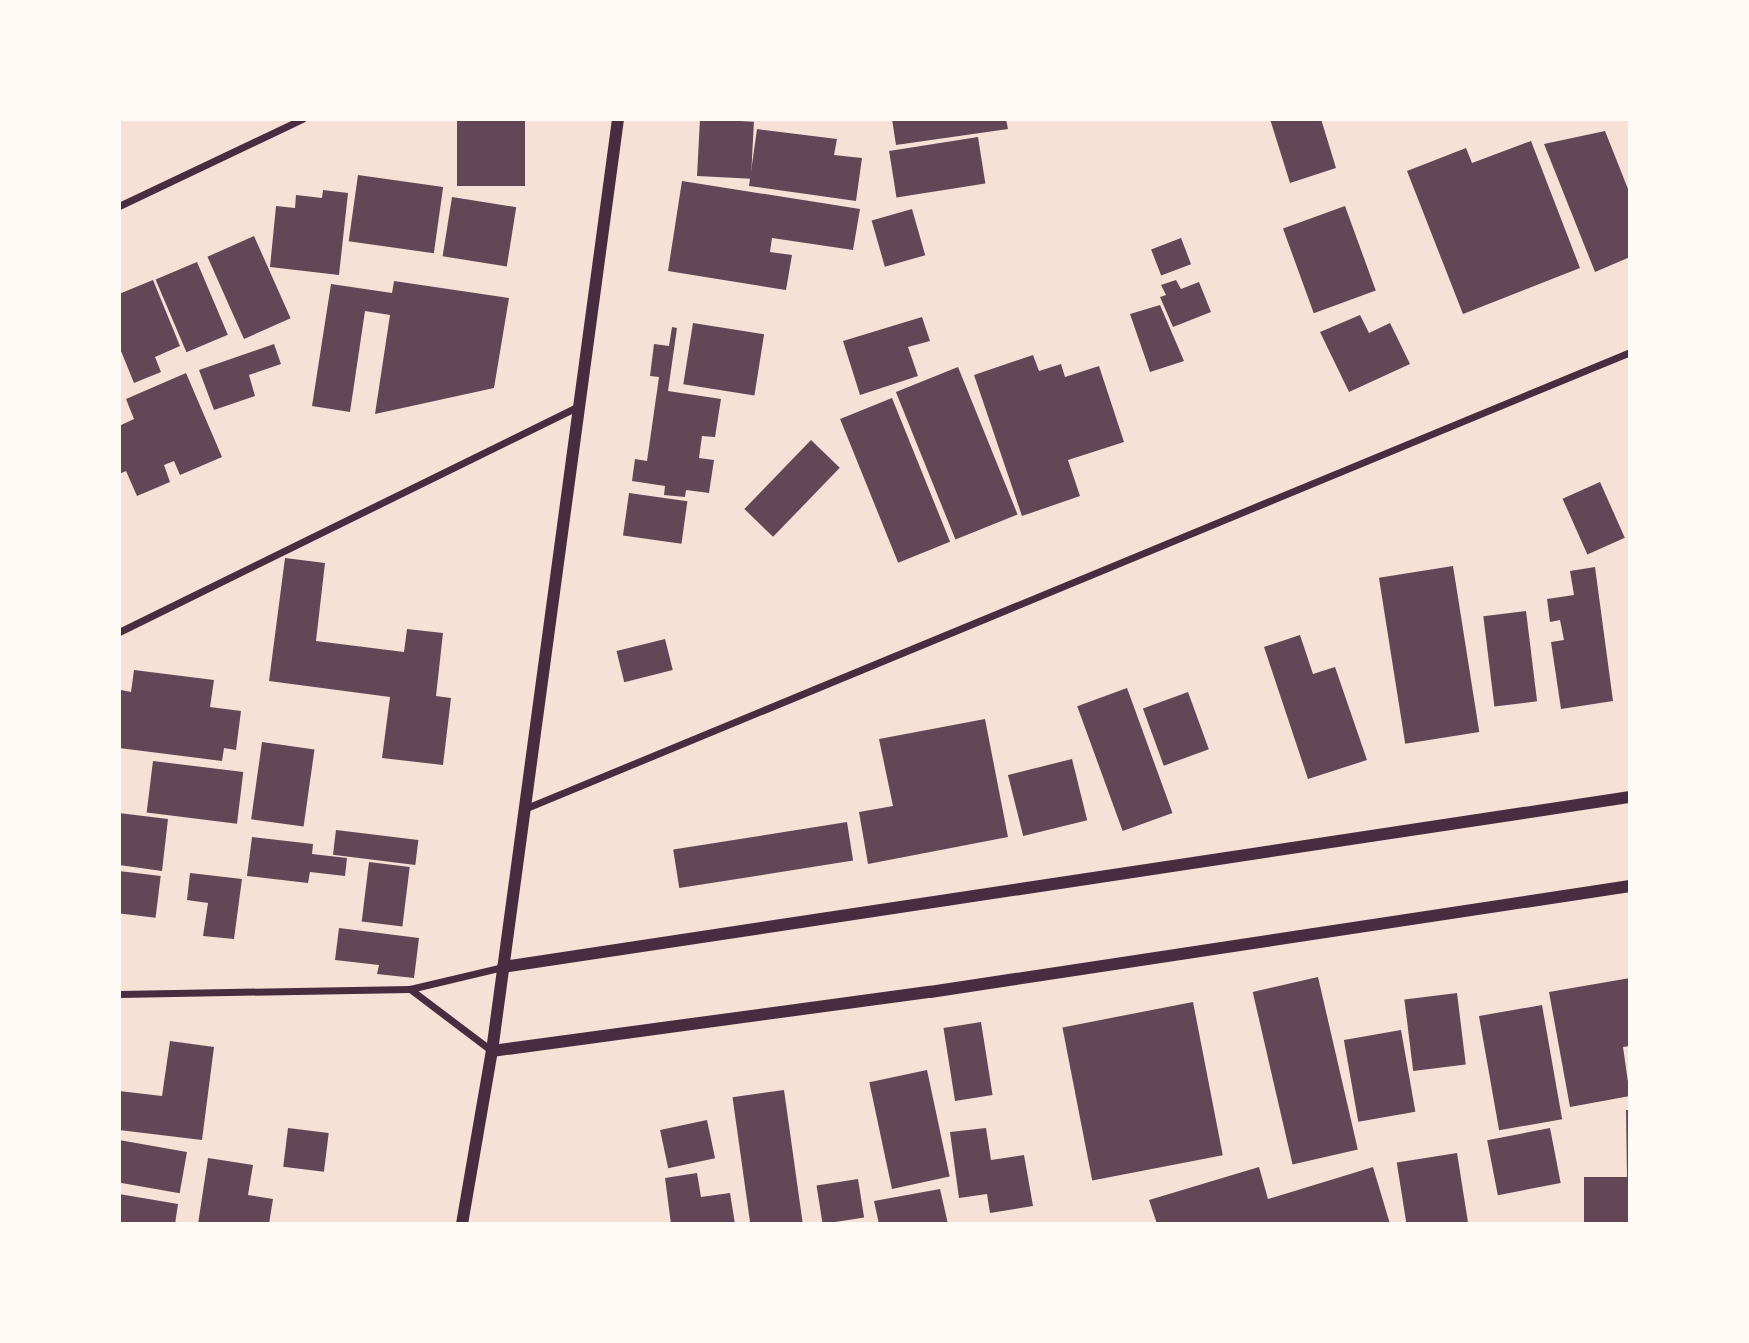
<!DOCTYPE html>
<html>
<head>
<meta charset="utf-8">
<style>
	body { margin:0 }
	#map { position:relative; width:1749px; height:1343px; overflow:hidden; background:#f7e1d7; font-family:Barlow,sans-serif }
	div>[style] { position:absolute }
	[style*='--x'] { left:calc(var(--x)*1px); top:calc(var(--y)*1px); width:calc(var(--w)*1px); rotate:calc(var(--a)*1deg) }
	.building>* { inset:0; background:#644757; transform-origin:0 0 }
	.minor>* { height:7px; margin:-3.5px; padding:0 3.5px; transform-origin:3.5px; border-radius:3.5px; background:#4a2c40 }
	.tertiary>* { height:12px; margin:-6px; padding:0 6px; transform-origin:6px; border-radius:6px; background:#4a2c40 }
	span { translate:-50% -50%; white-space:nowrap; text-align:center; line-height:1.15; -webkit-text-stroke:7px #fffaf5; paint-order:stroke }
	.frame { position:absolute; inset:0; border:121px solid #fffaf5; pointer-events:none }
</style>
</head>
<body>
<div id="map">
	<div class="building">
		<i style="left:457px;top:119px;width:68px;height:67px"></i>
		<i style="left:700px;top:119px;width:54px;height:57px;rotate:3deg"></i>
		<i style="clip-path:polygon(892px 119px,1006px 119px,1008px 129px,896px 145px)"></i>
		<i style="clip-path:polygon(1270px 119px,1321px 119px,1336px 168px,1290px 183px)"></i>
		<i style="clip-path:polygon(757px 129px,837px 139px,834px 155px,862px 158px,856px 201px,749px 186px)"></i>
		<i style="clip-path:polygon(1605px 131px,1630px 194px,1630px 257px,1595px 272px,1544px 144px)"></i>
		<i style="left:978px;top:137px;width:47px;height:90px;rotate:81deg"></i>
		<i style="clip-path:polygon(1531px 141px,1580px 268px,1463px 314px,1407px 171px,1466px 148px,1472px 163px)"></i>
		<i style="left:358px;top:175px;width:86px;height:67px;rotate:8deg"></i>
		<i style="clip-path:polygon(682px 181px,860px 209px,853px 250px,772px 238px,770px 252px,792px 255px,786px 290px,668px 271px)"></i>
		<i style="clip-path:polygon(323px 190px,348px 193px,339px 275px,270px 267px,276px 206px,295px 208px,296px 195px,322px 198px)"></i>
		<i style="left:452px;top:197px;width:65px;height:60px;rotate:9deg"></i>
		<i style="left:1345px;top:206px;width:90px;height:66px;rotate:70deg"></i>
		<i style="left:912px;top:209px;width:48px;height:42px;rotate:74deg"></i>
		<i style="left:254px;top:236px;width:90px;height:51px;rotate:66deg"></i>
		<i style="left:1181px;top:238px;width:28px;height:32px;rotate:69deg"></i>
		<i style="left:197px;top:262px;width:79px;height:45px;rotate:67deg"></i>
		<i style="clip-path:polygon(153px 280px,180px 346px,155px 357px,161px 372px,134px 383px,119px 346px,119px 294px)"></i>
		<i style="clip-path:polygon(1176px 280px,1181px 289px,1199px 282px,1211px 312px,1173px 327px,1160px 297px,1166px 295px,1161px 285px)"></i>
		<i style="clip-path:polygon(394px 281px,509px 298px,494px 388px,375px 414px,390px 315px,365px 311px,350px 412px,312px 406px,331px 284px,392px 293px)"></i>
		<i style="clip-path:polygon(1160px 305px,1184px 361px,1150px 372px,1130px 314px)"></i>
		<i style="clip-path:polygon(1360px 315px,1369px 333px,1390px 323px,1410px 364px,1349px 392px,1320px 332px)"></i>
		<i style="clip-path:polygon(922px 317px,930px 341px,908px 347px,918px 376px,860px 395px,843px 341px)"></i>
		<i style="left:693px;top:323px;width:72px;height:62px;rotate:9deg"></i>
		<i style="clip-path:polygon(672px 327px,677px 328px,668px 391px,721px 399px,715px 437px,702px 436px,699px 458px,714px 460px,709px 493px,686px 490px,685px 497px,664px 495px,665px 486px,632px 481px,635px 459px,647px 461px,659px 377px,650px 376px,654px 344px,669px 346px)"></i>
		<i style="clip-path:polygon(274px 344px,281px 364px,249px 375px,255px 396px,214px 410px,199px 370px)"></i>
		<i style="clip-path:polygon(1033px 355px,1039px 371px,1061px 364px,1065px 377px,1099px 366px,1124px 442px,1068px 460px,1080px 496px,1022px 516px,974px 375px)"></i>
		<i style="left:958px;top:367px;width:159px;height:67px;rotate:68deg"></i>
		<i style="clip-path:polygon(186px 373px,222px 457px,180px 475px,174px 461px,164px 465px,170px 482px,137px 496px,126px 471px,119px 474px,119px 426px,134px 419px,126px 399px)"></i>
		<i style="left:892px;top:398px;width:155px;height:56px;rotate:68deg"></i>
		<i style="left:811px;top:440px;width:40px;height:96px;rotate:44deg"></i>
		<i style="left:1600px;top:482px;width:61px;height:41px;rotate:66deg"></i>
		<i style="left:629px;top:493px;width:59px;height:43px;rotate:8deg"></i>
		<i style="clip-path:polygon(285px 558px,325px 563px,316px 641px,404px 652px,407px 629px,443px 633px,436px 696px,451px 698px,443px 765px,382px 758px,390px 697px,269px 681px)"></i>
		<i style="left:1453px;top:566px;width:168px;height:75px;rotate:81deg"></i>
		<i style="clip-path:polygon(1595px 567px,1613px 701px,1561px 709px,1551px 642px,1564px 640px,1560px 620px,1550px 622px,1547px 599px,1574px 595px,1570px 571px)"></i>
		<i style="left:1526px;top:611px;width:91px;height:43px;rotate:83deg"></i>
		<i style="clip-path:polygon(1300px 635px,1313px 674px,1335px 667px,1367px 760px,1308px 779px,1264px 647px)"></i>
		<i style="left:665px;top:639px;width:32px;height:50px;rotate:76deg"></i>
		<i style="clip-path:polygon(134px 670px,214px 680px,210px 707px,241px 711px,236px 750px,224px 748px,222px 761px,119px 748px,121px 690px,131px 692px)"></i>
		<i style="left:1127px;top:688px;width:133px;height:53px;rotate:70deg"></i>
		<i style="left:1188px;top:692px;width:61px;height:48px;rotate:70deg"></i>
		<i style="clip-path:polygon(985px 719px,1008px 837px,868px 864px,859px 812px,893px 806px,879px 739px)"></i>
		<i style="left:262px;top:742px;width:53px;height:78px;rotate:8deg"></i>
		<i style="left:1072px;top:759px;width:63px;height:66px;rotate:76deg"></i>
		<i style="left:153px;top:761px;width:91px;height:52px;rotate:7deg"></i>
		<i style="clip-path:polygon(119px 813px,168px 819px,162px 871px,119px 865px)"></i>
		<i style="left:847px;top:822px;width:39px;height:176px;rotate:81deg"></i>
		<i style="left:336px;top:830px;width:83px;height:25px;rotate:7deg"></i>
		<i style="clip-path:polygon(252px 837px,313px 844px,312px 854px,347px 858px,345px 876px,310px 872px,308px 883px,247px 876px)"></i>
		<i style="left:369px;top:862px;width:41px;height:60px;rotate:7deg"></i>
		<i style="left:119px;top:871px;width:42px;height:42px;rotate:7deg"></i>
		<i style="clip-path:polygon(190px 873px,242px 879px,234px 939px,203px 936px,208px 903px,187px 900px)"></i>
		<i style="clip-path:polygon(339px 928px,419px 938px,414px 978px,377px 974px,379px 965px,335px 960px)"></i>
		<i style="left:1318px;top:977px;width:177px;height:67px;rotate:77deg"></i>
		<i style="clip-path:polygon(1630px 978px,1630px 1046px,1623px 1047px,1630px 1096px,1570px 1107px,1549px 992px)"></i>
		<i style="left:1457px;top:993px;width:72px;height:53px;rotate:83deg"></i>
		<i style="left:1193px;top:1002px;width:156px;height:133px;rotate:79deg"></i>
		<i style="left:1542px;top:1005px;width:116px;height:64px;rotate:80deg"></i>
		<i style="left:981px;top:1022px;width:74px;height:38px;rotate:81deg"></i>
		<i style="left:1401px;top:1030px;width:83px;height:58px;rotate:80deg"></i>
		<i style="clip-path:polygon(170px 1041px,214px 1047px,202px 1140px,119px 1130px,119px 1091px,162px 1096px)"></i>
		<i style="left:927px;top:1070px;width:109px;height:59px;rotate:78deg"></i>
		<i style="left:784px;top:1090px;width:135px;height:52px;rotate:82deg"></i>
		<i style="clip-path:polygon(1626px 1110px,1630px 1110px,1630px 1224px,1584px 1224px,1584px 1177px,1627px 1177px)"></i>
		<i style="left:707px;top:1120px;width:39px;height:48px;rotate:78deg"></i>
		<i style="left:288px;top:1128px;width:41px;height:39px;rotate:7deg"></i>
		<i style="clip-path:polygon(986px 1128px,991px 1160px,1024px 1155px,1033px 1206px,990px 1213px,987px 1194px,959px 1198px,950px 1132px)"></i>
		<i style="left:1550px;top:1128px;width:56px;height:64px;rotate:79deg"></i>
		<i style="left:119px;top:1140px;width:69px;height:42px;rotate:10deg"></i>
		<i style="left:1457px;top:1153px;width:72px;height:61px;rotate:81deg"></i>
		<i style="clip-path:polygon(208px 1158px,253px 1165px,248px 1195px,273px 1199px,269px 1224px,198px 1224px)"></i>
		<i style="clip-path:polygon(1259px 1167px,1268px 1199px,1373px 1167px,1390px 1224px,1157px 1224px,1149px 1200px)"></i>
		<i style="clip-path:polygon(697px 1173px,701px 1197px,730px 1193px,735px 1224px,671px 1224px,665px 1178px)"></i>
		<i style="left:858px;top:1179px;width:39px;height:42px;rotate:81deg"></i>
		<i style="clip-path:polygon(940px 1189px,948px 1224px,879px 1224px,874px 1201px)"></i>
		<i style="clip-path:polygon(119px 1194px,178px 1204px,175px 1224px,119px 1224px)"></i>
	</div>
	<div class="minor">
		<i style="--x:119;--y:206;--w:203;--a:-25.4"></i>
		<i style="--x:119;--y:632;--w:513;--a:-26.17"></i>
		<i style="--x:524;--y:809;--w:1197;--a:-22.45"></i>
		<i style="--x:410;--y:989;--w:103;--a:37.1"></i>
		<i style="--x:119;--y:994;--w:291;--a:-1"></i>
		<i style="--x:410;--y:989;--w:96;--a:-13.3"></i>
	</div>
	<div class="tertiary">
		<i style="--x:503;--y:967;--w:1140;--a:-8.58"></i>
		<i style="--x:492;--y:1051;--w:442;--a:-7.7"></i>
		<i style="--x:930;--y:992;--w:708;--a:-8.61"></i>
		<i style="--x:462;--y:1224;--w:176;--a:-80.2"></i>
		<i style="--x:492;--y:1051;--w:940;--a:-82.3"></i>
	</div>
	<div class="frame"></div>
</div>
</body>
</html>
